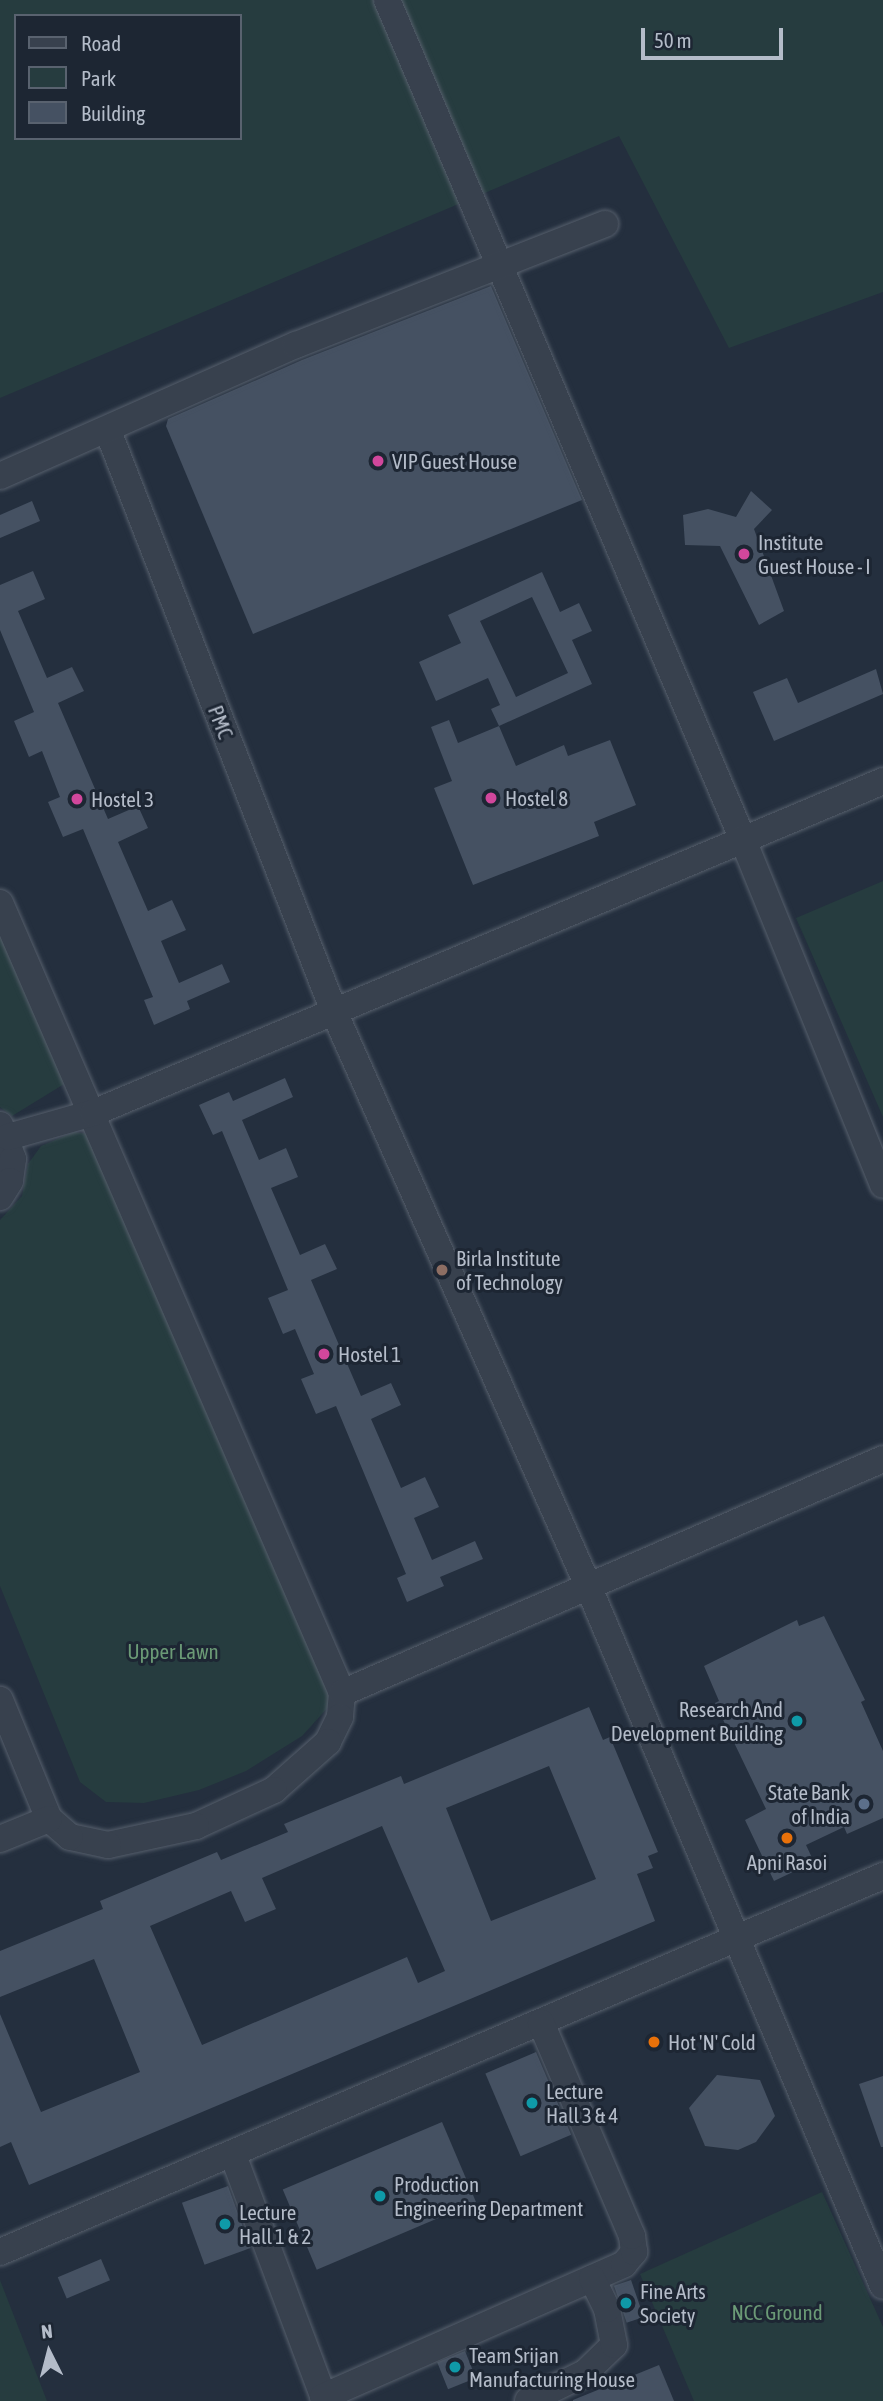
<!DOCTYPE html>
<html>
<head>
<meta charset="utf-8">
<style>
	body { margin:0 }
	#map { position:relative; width:883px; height:2401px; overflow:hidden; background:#242f3e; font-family:"Asap Condensed",sans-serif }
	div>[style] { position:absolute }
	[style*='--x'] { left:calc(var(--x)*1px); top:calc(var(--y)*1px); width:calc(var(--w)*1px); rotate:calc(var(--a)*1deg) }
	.green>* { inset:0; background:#263c3f }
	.building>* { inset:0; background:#455162; transform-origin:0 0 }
	.roads { filter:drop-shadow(0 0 2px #565f6c) drop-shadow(0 0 2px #565f6c) }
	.minor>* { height:26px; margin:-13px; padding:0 13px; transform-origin:13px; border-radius:13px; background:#38414e }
	.dots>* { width:19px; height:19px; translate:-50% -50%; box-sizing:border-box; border:4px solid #1d2633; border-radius:50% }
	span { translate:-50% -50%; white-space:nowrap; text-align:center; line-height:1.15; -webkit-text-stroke:6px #1d2633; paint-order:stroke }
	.poi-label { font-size:21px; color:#b4bcc9 }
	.left { translate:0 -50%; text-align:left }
	.right { translate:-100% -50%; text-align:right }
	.street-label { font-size:21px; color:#b4bcc9 }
	.park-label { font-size:21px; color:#6b9a76 }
	.legend { position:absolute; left:14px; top:14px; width:228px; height:126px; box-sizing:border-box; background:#1d2633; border:2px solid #59626f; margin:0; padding:9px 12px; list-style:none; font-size:21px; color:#b4bcc9 }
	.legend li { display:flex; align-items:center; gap:14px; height:35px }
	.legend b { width:35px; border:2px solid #59626f }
	.north { position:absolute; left:14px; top:2317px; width:70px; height:70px; -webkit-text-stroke:5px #1d2633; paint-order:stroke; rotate:354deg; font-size:19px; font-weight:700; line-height:28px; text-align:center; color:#b4bcc9 }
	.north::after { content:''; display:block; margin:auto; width:24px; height:32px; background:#b4bcc9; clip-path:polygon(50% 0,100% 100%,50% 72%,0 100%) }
	.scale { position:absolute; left:641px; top:28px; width:142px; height:32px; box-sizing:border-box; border:4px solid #b4bcc9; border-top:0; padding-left:9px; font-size:21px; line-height:24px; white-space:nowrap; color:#b4bcc9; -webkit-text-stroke:5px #1d2633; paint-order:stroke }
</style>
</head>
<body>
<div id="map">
	<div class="green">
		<i style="clip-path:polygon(evenodd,0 0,883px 0,883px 292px,729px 348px,619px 136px,0 398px,0 0,16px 16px,240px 16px,240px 138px,16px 138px,16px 16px)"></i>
		<i style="clip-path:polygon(883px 881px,883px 1117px,796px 918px)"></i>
		<i style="clip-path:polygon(0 895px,74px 1078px,12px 1116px,0 1107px)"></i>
		<i style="clip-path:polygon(74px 1132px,93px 1135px,332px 1703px,302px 1736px,246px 1771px,199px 1790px,144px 1803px,106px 1802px,80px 1782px,0 1586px,0 1220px,22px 1196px,28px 1164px,41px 1146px)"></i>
		<i style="clip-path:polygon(822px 2192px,883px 2327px,883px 2401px,694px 2401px,640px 2274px)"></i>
		<i style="clip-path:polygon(0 2280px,47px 2401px,0 2401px)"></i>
	</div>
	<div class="building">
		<i style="clip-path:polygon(491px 286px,582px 500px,253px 634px,166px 426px,168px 419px,302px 360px)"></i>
		<i style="clip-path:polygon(751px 491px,772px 510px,754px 529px,784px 611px,759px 625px,720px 546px,685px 545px,683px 515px,708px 509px,736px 517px)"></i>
		<i style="clip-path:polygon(32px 501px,40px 521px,0 538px,0 515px)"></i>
		<i style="clip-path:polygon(33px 571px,45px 599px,18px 611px,47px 678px,72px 667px,84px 691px,58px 703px,108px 819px,138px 806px,148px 828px,118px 842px,148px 911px,172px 900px,186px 930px,161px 941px,179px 983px,222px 964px,230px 982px,187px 1001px,190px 1009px,154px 1025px,144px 1000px,153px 997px,83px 829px,63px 837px,48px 802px,60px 797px,42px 751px,29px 757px,14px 721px,34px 712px,0 630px,0 585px)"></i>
		<i style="clip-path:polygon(evenodd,542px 572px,560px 612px,579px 603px,592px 631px,572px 640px,592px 684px,499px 726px,491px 709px,500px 705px,488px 678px,436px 701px,419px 662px,461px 643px,448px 615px,542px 572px,532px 597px,568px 673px,516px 697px,480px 621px,532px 597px)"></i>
		<i style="clip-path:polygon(876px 669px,883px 694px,774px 741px,753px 692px,787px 678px,798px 703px)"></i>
		<i style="clip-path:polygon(449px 720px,458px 743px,499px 726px,516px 766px,564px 745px,568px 756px,610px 740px,636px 805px,594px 822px,599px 836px,473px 885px,434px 788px,452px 781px,431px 727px)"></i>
		<i style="clip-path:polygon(285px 1078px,293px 1097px,242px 1120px,259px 1160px,286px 1148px,298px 1177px,271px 1188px,300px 1255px,325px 1244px,337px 1269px,311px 1280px,361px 1396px,391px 1383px,401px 1405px,371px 1419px,401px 1488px,425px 1477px,439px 1507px,414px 1518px,432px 1560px,475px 1541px,483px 1559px,440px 1577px,444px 1586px,407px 1602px,397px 1578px,406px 1574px,336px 1406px,316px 1414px,301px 1379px,314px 1374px,295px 1329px,283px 1334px,268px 1298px,288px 1290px,222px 1131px,213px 1135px,199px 1105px,229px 1092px,233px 1101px)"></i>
		<i style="clip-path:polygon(824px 1616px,865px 1700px,861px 1702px,883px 1751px,883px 1818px,847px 1834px,844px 1827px,806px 1845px,814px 1862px,774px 1881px,745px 1820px,766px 1809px,715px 1703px,719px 1701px,704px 1666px,797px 1620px,799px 1626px)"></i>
		<i style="clip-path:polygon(evenodd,589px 1707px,603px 1740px,610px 1737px,658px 1852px,648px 1856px,653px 1868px,637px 1874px,655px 1921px,29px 2185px,11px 2142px,0 2147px,0 2014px,41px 2112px,140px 2072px,94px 1959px,0 1997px,0 1951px,103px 1909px,100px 1901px,217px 1852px,221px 1860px,288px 1832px,284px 1824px,401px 1776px,404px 1784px,589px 1707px,549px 1766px,596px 1879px,491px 1921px,446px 1808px,549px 1766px,589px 1707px,382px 1826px,445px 1971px,418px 1983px,407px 1957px,202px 2045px,150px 1926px,231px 1891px,245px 1922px,276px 1909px,262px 1878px,382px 1826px)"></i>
		<i style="left:536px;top:2052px;width:90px;height:55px;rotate:67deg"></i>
		<i style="clip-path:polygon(717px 2075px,760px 2080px,775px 2116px,756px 2142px,738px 2150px,705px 2146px,689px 2108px)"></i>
		<i style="clip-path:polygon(883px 2076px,883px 2147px,881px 2147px,859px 2084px)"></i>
		<i style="left:442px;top:2122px;width:87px;height:173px;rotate:67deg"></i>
		<i style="left:228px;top:2186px;width:66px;height:49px;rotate:70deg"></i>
		<i style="left:101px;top:2259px;width:23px;height:47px;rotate:67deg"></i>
		<i style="left:631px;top:2280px;width:39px;height:18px;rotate:71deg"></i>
		<i style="left:465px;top:2351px;width:29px;height:30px;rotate:68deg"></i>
		<i style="clip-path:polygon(659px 2365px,674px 2401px,573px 2401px,573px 2400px)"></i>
	</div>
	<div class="roads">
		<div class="minor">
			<i style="--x:387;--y:0;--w:912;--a:67.03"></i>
			<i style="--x:743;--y:840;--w:372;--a:67.9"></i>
			<i style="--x:108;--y:431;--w:626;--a:68.73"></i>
			<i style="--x:335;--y:1014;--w:628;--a:66.13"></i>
			<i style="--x:589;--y:1588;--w:757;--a:67.16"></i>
			<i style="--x:0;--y:476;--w:324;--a:-23.9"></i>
			<i style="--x:296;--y:345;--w:332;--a:-21.4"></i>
			<i style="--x:0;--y:903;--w:861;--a:66.59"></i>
			<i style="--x:342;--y:1693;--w:24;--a:95"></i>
			<i style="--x:340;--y:1717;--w:28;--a:116"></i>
			<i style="--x:328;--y:1742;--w:72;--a:138.4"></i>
			<i style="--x:274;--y:1790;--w:86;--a:155.2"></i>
			<i style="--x:196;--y:1826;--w:90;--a:167.8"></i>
			<i style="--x:108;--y:1845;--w:39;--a:-168"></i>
			<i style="--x:70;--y:1837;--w:28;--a:-139"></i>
			<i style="--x:49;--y:1819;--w:129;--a:-112.4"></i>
			<i style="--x:0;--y:1125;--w:36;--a:69"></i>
			<i style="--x:13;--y:1159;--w:22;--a:98"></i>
			<i style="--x:10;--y:1181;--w:19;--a:122"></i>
			<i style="--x:8;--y:1137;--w:88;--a:-15.8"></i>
			<i style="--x:93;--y:1113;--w:857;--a:-22.79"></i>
			<i style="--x:342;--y:1693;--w:589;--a:-23.39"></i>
			<i style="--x:0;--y:1839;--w:53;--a:-22.2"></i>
			<i style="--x:233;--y:2155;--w:263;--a:69.5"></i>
			<i style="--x:0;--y:2252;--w:960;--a:-23.07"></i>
			<i style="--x:323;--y:2397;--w:329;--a:-23.8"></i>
			<i style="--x:624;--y:2264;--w:16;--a:-50"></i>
			<i style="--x:634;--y:2252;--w:16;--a:-97"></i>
			<i style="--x:632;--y:2236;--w:232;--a:-113.1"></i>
			<i style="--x:528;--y:2401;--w:64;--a:-26.2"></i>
			<i style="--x:585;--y:2373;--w:40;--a:-44"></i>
			<i style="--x:614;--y:2345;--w:37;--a:-101"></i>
			<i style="--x:607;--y:2309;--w:34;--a:-116"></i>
		</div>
	</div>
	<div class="dots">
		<i style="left:378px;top:461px;background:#d1479c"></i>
		<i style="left:744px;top:554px;background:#d1479c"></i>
		<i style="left:491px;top:798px;background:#d1479c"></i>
		<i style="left:77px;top:799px;background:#d1479c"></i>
		<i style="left:442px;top:1270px;background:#8d6e63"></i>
		<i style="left:324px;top:1354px;background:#d1479c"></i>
		<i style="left:797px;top:1721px;background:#0f9aa8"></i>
		<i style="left:864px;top:1804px;background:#5c6f8a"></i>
		<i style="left:787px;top:1838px;background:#e8710a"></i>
		<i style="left:654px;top:2042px;background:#e8710a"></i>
		<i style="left:532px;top:2103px;background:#0f9aa8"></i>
		<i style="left:380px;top:2196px;background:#0f9aa8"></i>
		<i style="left:225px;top:2224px;background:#0f9aa8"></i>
		<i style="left:626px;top:2303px;background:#0f9aa8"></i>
		<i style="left:455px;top:2367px;background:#0f9aa8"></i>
	</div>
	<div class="poi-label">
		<span class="left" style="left:392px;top:461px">VIP Guest House</span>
		<span class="left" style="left:758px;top:554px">Institute<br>Guest House - I</span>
		<span class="left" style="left:505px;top:798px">Hostel 8</span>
		<span class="left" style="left:91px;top:799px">Hostel 3</span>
		<span class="left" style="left:456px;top:1270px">Birla Institute<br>of Technology</span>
		<span class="left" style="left:338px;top:1354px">Hostel 1</span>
		<span class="right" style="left:783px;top:1721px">Research And<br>Development Building</span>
		<span class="right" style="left:850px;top:1804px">State Bank<br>of India</span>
		<span style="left:787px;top:1862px">Apni Rasoi</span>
		<span class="left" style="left:668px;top:2042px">Hot 'N' Cold</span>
		<span class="left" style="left:546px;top:2103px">Lecture<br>Hall 3 &amp; 4</span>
		<span class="left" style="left:394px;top:2196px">Production<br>Engineering Department</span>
		<span class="left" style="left:239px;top:2224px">Lecture<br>Hall 1 &amp; 2</span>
		<span class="left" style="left:640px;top:2303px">Fine Arts<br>Society</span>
		<span class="left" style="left:469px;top:2367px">Team Srijan<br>Manufacturing House</span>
	</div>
	<div class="street-label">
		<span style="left:221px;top:722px;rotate:69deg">PMC</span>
	</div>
	<div class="park-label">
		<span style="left:173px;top:1651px">Upper Lawn</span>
		<span style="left:777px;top:2312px">NCC Ground</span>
	</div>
	<ul class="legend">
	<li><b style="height:9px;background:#38414e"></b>Road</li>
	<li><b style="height:19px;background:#263c3f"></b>Park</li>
	<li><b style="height:19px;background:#455162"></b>Building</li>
	</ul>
	<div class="north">N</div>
	<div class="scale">50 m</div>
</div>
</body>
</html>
